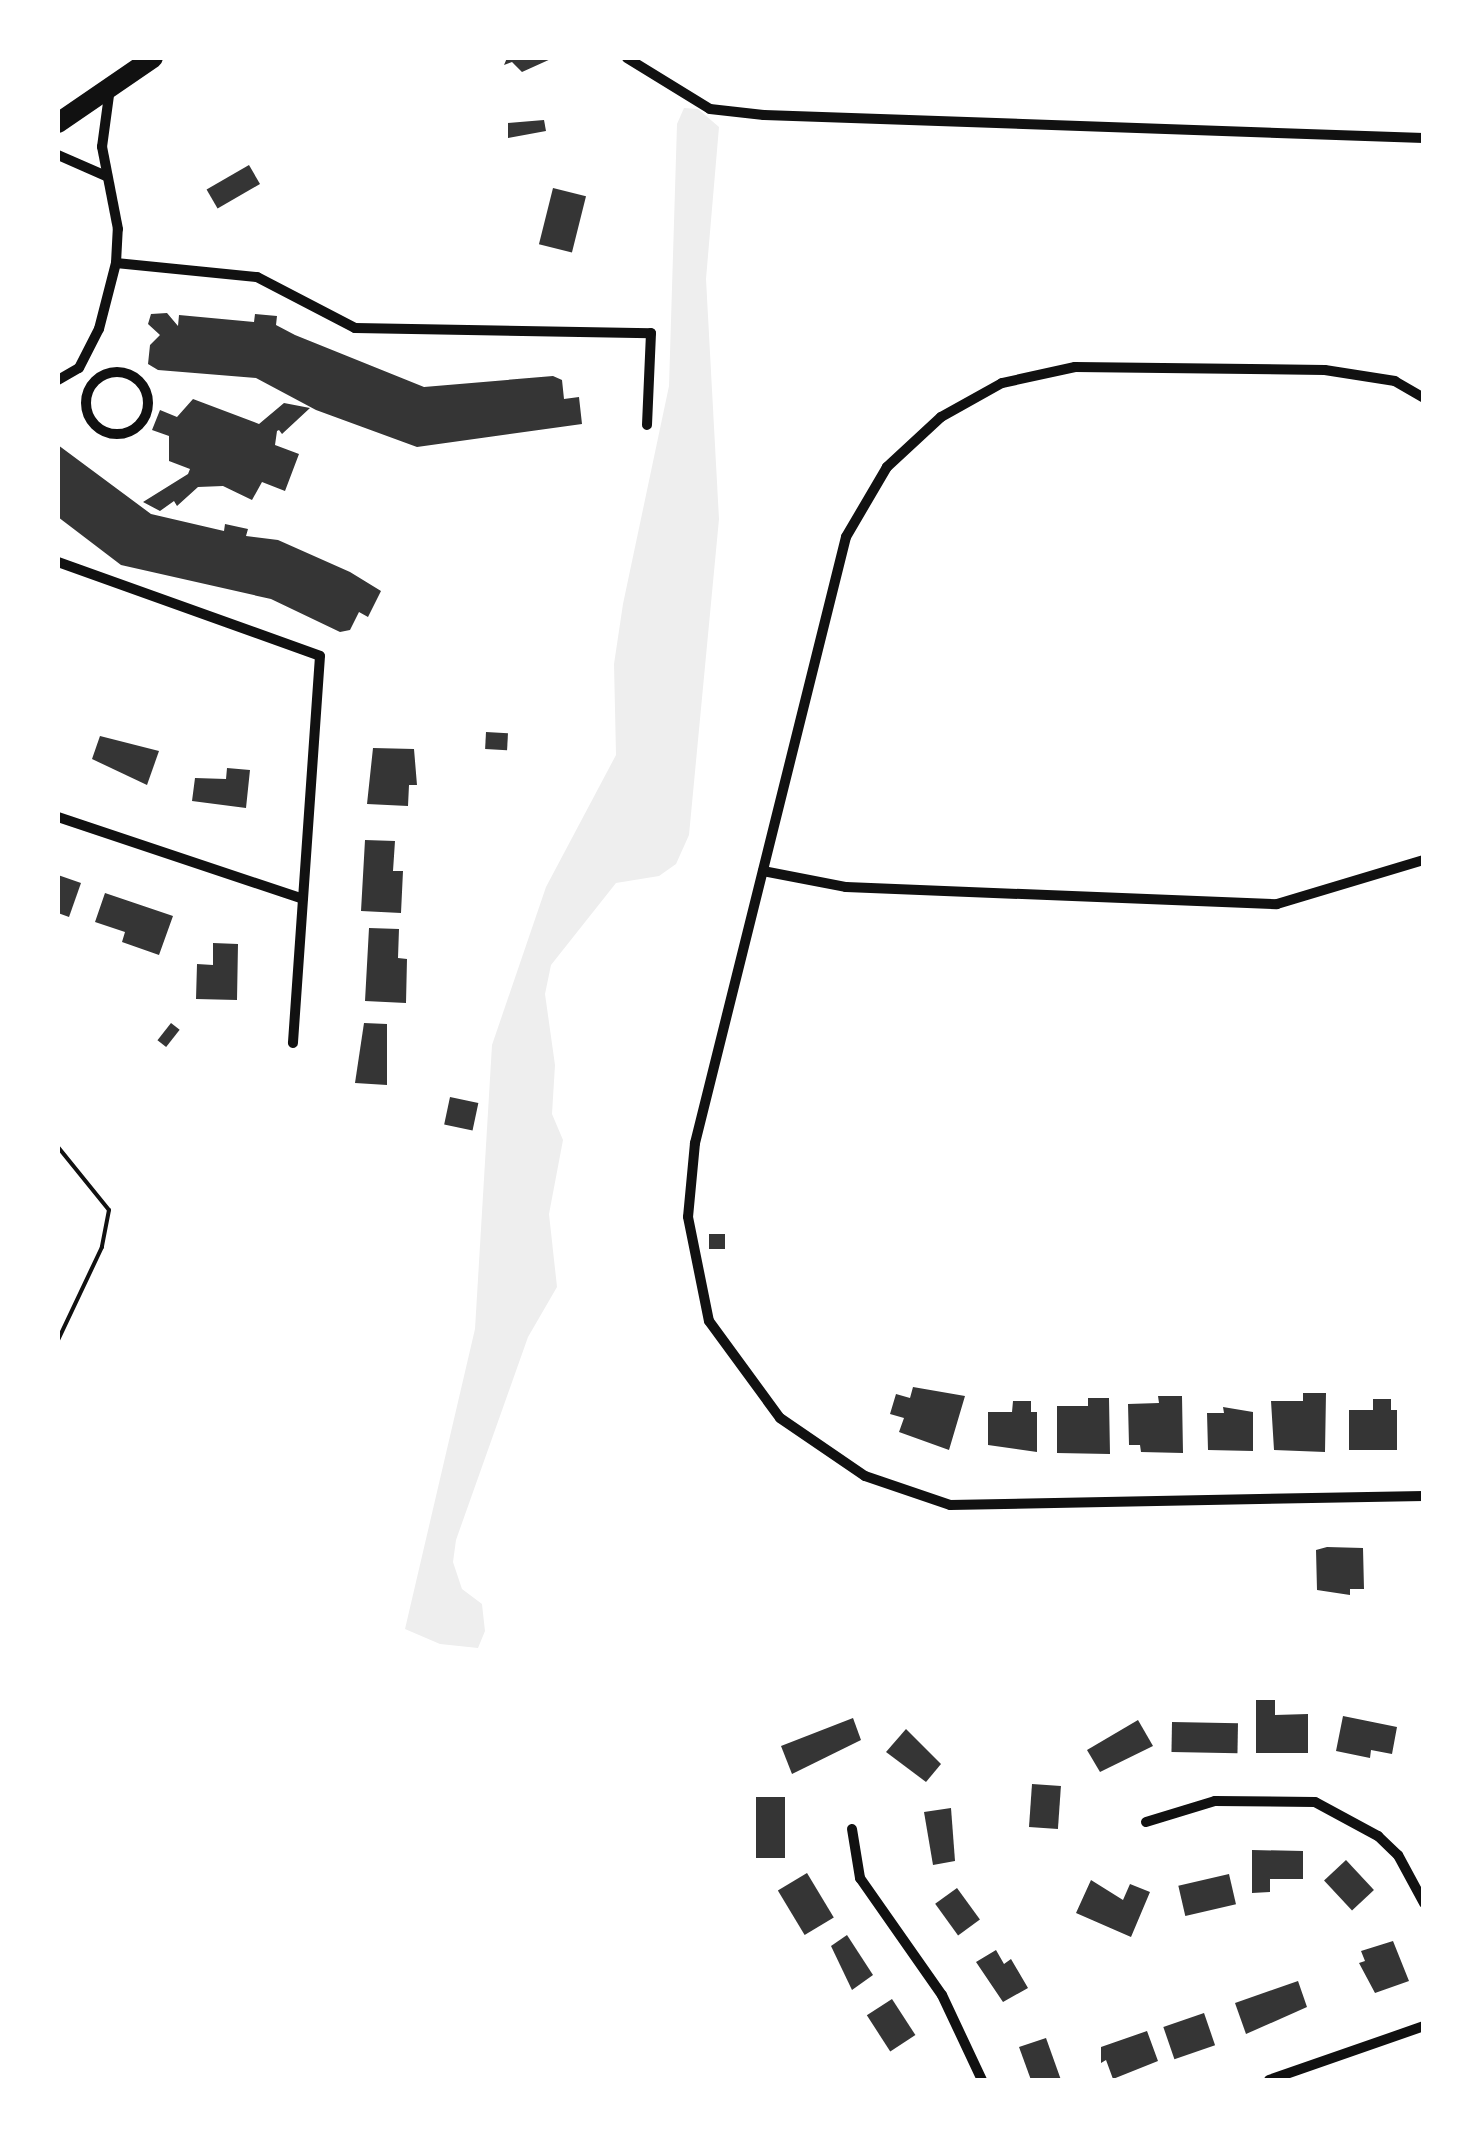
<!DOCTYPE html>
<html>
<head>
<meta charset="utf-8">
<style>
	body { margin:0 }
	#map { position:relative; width:1481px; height:2138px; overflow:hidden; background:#fff; font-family:"Nunito Sans",sans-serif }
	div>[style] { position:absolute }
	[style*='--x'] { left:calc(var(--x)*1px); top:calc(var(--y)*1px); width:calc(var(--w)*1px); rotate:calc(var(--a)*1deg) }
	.green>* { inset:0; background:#eee }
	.building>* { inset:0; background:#353535; transform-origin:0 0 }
	.path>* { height:4px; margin:-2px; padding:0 2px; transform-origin:2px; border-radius:2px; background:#111 }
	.minor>* { height:10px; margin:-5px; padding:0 5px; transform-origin:5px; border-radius:5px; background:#111 }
	.minor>.ring { margin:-5px; padding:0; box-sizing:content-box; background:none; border:10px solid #111; border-radius:50% }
	.primary>* { height:20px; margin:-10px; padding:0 10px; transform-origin:10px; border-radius:10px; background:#111 }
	span { translate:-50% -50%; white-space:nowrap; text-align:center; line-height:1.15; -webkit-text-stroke:8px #fff; paint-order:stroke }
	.frame { position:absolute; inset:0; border:60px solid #fff; pointer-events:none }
</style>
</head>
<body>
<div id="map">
	<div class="green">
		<i style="clip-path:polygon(684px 108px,698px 109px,719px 127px,706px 279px,719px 519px,689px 835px,676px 864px,659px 876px,616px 883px,551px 965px,545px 994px,555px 1065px,552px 1114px,563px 1140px,549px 1214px,557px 1287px,528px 1337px,456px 1540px,453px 1562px,462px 1589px,482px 1604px,485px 1631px,478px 1648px,440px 1644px,405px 1629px,475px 1329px,492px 1045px,546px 887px,616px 755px,614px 664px,623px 604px,669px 386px,677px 124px)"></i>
	</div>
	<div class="building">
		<i style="clip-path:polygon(507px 58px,553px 58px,522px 72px,512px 62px,504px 65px)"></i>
		<i style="clip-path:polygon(544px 120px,546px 131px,508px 138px,508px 123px)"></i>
		<i style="left:249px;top:165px;width:22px;height:49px;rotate:60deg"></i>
		<i style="left:553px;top:188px;width:34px;height:58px;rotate:14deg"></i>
		<i style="clip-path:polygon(167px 313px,178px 326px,179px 315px,254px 322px,255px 314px,277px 316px,276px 325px,295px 335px,424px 387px,553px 376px,562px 380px,564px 399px,579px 397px,582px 424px,417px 447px,316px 410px,256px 378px,158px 370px,148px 364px,150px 345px,160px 335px,148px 324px,151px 314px)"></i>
		<i style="clip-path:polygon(193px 399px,259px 424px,284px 403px,310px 408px,282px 434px,279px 430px,277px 431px,275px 445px,299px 454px,285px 491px,262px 482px,252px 500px,223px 486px,198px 487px,177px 506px,174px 501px,160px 511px,143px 502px,188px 474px,190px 469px,169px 461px,169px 436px,152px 430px,160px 410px,177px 417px)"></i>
		<i style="clip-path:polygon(58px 445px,151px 514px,224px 531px,225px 524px,248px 529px,246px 536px,278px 540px,350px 572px,381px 591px,368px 617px,359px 612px,350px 630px,340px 632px,271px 599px,121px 565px,58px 517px)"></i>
		<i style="left:486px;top:732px;width:22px;height:17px;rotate:3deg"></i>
		<i style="clip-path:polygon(100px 736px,159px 751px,147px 785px,92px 759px)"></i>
		<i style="clip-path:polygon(373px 748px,414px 749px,417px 785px,409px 785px,408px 806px,367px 804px)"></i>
		<i style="clip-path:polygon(227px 768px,250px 770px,246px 808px,192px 801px,195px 778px,226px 779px)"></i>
		<i style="clip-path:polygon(365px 840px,395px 841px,393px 871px,403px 871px,401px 913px,361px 911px)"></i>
		<i style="clip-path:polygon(58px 875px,81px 883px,69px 917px,58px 913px)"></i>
		<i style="clip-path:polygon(105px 893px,173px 916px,159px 955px,122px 942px,125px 932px,95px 922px)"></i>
		<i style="clip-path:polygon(369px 928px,399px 929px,398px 958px,407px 959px,406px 1003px,365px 1001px)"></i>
		<i style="clip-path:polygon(213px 943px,238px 944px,237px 1000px,196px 999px,197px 964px,213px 965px)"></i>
		<i style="left:171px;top:1023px;width:11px;height:22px;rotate:38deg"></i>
		<i style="clip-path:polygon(364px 1023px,387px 1024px,387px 1085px,355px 1083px)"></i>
		<i style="left:450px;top:1097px;width:29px;height:28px;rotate:12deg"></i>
		<i style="left:709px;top:1234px;width:16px;height:15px"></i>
		<i style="clip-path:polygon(913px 1387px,965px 1396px,949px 1450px,899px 1432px,904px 1418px,890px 1414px,896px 1394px,910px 1398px)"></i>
		<i style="clip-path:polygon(1303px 1393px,1326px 1393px,1325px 1452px,1274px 1450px,1271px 1401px,1303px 1401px)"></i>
		<i style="clip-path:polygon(1158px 1396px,1182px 1396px,1183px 1453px,1141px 1452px,1140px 1445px,1129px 1445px,1128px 1404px,1159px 1403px)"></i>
		<i style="clip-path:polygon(1088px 1398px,1109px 1398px,1110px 1454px,1057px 1453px,1057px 1406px,1088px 1406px)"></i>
		<i style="clip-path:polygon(1373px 1399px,1391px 1399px,1391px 1410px,1397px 1410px,1397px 1450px,1349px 1450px,1349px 1410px,1373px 1410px)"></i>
		<i style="clip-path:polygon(1013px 1401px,1031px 1401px,1031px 1412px,1037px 1412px,1037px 1452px,988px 1445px,988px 1412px,1012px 1412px)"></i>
		<i style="clip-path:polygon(1223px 1407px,1253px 1412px,1253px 1451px,1208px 1450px,1207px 1413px,1224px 1413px)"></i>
		<i style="clip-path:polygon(1327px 1547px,1363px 1548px,1364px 1589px,1350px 1589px,1350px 1595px,1317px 1590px,1316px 1550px)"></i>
		<i style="clip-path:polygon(1256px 1700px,1275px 1700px,1275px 1715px,1308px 1714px,1308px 1753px,1256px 1753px)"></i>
		<i style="clip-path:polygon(1343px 1716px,1397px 1727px,1392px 1754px,1371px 1750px,1370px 1758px,1336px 1751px)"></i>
		<i style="clip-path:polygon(853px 1718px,861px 1740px,792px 1774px,781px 1746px)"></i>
		<i style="clip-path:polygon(1138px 1720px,1153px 1746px,1100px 1772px,1087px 1750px)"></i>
		<i style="left:1172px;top:1722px;width:66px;height:30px;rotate:1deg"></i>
		<i style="clip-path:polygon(906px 1729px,941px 1764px,926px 1782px,886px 1752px)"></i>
		<i style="left:1032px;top:1784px;width:29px;height:43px;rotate:4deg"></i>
		<i style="left:756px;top:1797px;width:29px;height:61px"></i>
		<i style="clip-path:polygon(951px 1808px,955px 1861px,933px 1865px,924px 1812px)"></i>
		<i style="clip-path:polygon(1252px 1850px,1303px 1851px,1303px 1879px,1270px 1879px,1270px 1892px,1252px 1893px)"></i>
		<i style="left:1346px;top:1860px;width:41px;height:30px;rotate:47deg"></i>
		<i style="left:807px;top:1873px;width:52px;height:34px;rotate:59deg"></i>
		<i style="left:1229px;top:1874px;width:31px;height:52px;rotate:77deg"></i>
		<i style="clip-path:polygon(1091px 1880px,1123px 1900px,1130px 1884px,1150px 1892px,1131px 1937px,1076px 1913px)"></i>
		<i style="left:957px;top:1888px;width:39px;height:27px;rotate:54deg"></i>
		<i style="clip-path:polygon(847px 1935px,873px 1975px,852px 1990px,831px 1946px)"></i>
		<i style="clip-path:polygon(1393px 1941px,1409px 1981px,1375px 1993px,1359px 1963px,1365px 1961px,1361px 1951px)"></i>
		<i style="clip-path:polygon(996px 1950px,1004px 1964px,1011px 1959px,1028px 1988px,1003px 2002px,976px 1962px)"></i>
		<i style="clip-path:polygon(1298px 1981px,1307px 2007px,1246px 2034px,1235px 2003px)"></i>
		<i style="left:892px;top:1999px;width:43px;height:30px;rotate:57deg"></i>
		<i style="left:1204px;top:2013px;width:34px;height:43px;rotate:71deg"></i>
		<i style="clip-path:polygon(1147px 2031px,1158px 2061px,1113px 2079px,1106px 2060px,1101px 2063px,1101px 2047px)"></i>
		<i style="clip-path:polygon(1046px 2038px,1061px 2080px,1031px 2080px,1019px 2047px)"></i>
	</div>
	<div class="path">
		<i style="--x:58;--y:1147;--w:81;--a:51"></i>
		<i style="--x:109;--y:1210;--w:38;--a:101"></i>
		<i style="--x:102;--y:1247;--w:103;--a:115.3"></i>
	</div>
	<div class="minor">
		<i style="--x:627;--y:58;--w:97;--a:31.6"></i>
		<i style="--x:710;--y:109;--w:54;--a:6.3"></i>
		<i style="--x:764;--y:115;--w:660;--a:2"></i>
		<i style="--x:58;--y:155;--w:52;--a:23.6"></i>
		<i style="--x:116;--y:263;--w:142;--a:5.7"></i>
		<i style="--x:257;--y:277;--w:110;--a:27.5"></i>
		<i style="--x:355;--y:328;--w:296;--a:1"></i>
		<i style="--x:651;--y:333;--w:92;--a:92.5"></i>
		<i class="ring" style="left:86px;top:372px;width:52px;height:52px"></i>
		<i style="--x:58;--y:380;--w:24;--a:-30"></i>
		<i style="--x:79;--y:368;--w:44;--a:-62.9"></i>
		<i style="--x:99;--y:329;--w:68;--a:-75.6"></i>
		<i style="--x:116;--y:263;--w:34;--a:-87"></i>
		<i style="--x:118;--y:229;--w:84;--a:-101"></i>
		<i style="--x:102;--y:147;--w:60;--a:-82.3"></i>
		<i style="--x:1424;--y:398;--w:34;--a:-150"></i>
		<i style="--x:1395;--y:381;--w:71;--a:-171.1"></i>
		<i style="--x:1325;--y:370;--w:250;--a:-179.3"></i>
		<i style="--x:1075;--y:367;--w:75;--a:167.6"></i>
		<i style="--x:1002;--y:383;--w:70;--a:150.9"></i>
		<i style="--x:941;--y:417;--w:74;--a:137.2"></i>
		<i style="--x:887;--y:467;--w:81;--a:120.4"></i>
		<i style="--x:846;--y:537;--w:625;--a:103.99"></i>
		<i style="--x:695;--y:1143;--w:74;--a:95.4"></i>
		<i style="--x:688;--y:1217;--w:106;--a:78.6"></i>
		<i style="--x:709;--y:1321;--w:120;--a:53.8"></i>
		<i style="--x:780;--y:1418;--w:103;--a:34.3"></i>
		<i style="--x:865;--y:1476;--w:90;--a:18.8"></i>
		<i style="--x:950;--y:1505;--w:474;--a:-1.1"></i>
		<i style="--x:58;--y:562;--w:278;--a:19.7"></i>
		<i style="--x:320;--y:656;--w:388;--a:94"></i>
		<i style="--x:58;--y:817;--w:258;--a:18.5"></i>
		<i style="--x:763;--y:871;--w:85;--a:10.9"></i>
		<i style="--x:846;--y:887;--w:431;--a:2.3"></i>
		<i style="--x:1277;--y:904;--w:153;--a:-16.7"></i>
		<i style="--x:1146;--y:1822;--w:72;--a:-16.9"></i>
		<i style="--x:1215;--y:1801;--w:100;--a:0.6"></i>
		<i style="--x:1315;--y:1802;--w:72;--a:28.4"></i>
		<i style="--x:1378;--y:1836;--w:28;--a:44"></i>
		<i style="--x:1398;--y:1855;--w:55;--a:61.6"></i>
		<i style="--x:852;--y:1829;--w:50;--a:80.7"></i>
		<i style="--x:860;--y:1878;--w:143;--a:55"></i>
		<i style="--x:942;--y:1995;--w:94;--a:64.8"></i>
		<i style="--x:1269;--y:2080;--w:164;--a:-19.2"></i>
	</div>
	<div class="primary">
		<i style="--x:58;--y:123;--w:115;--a:-34.4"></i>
	</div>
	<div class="frame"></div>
</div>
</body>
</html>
